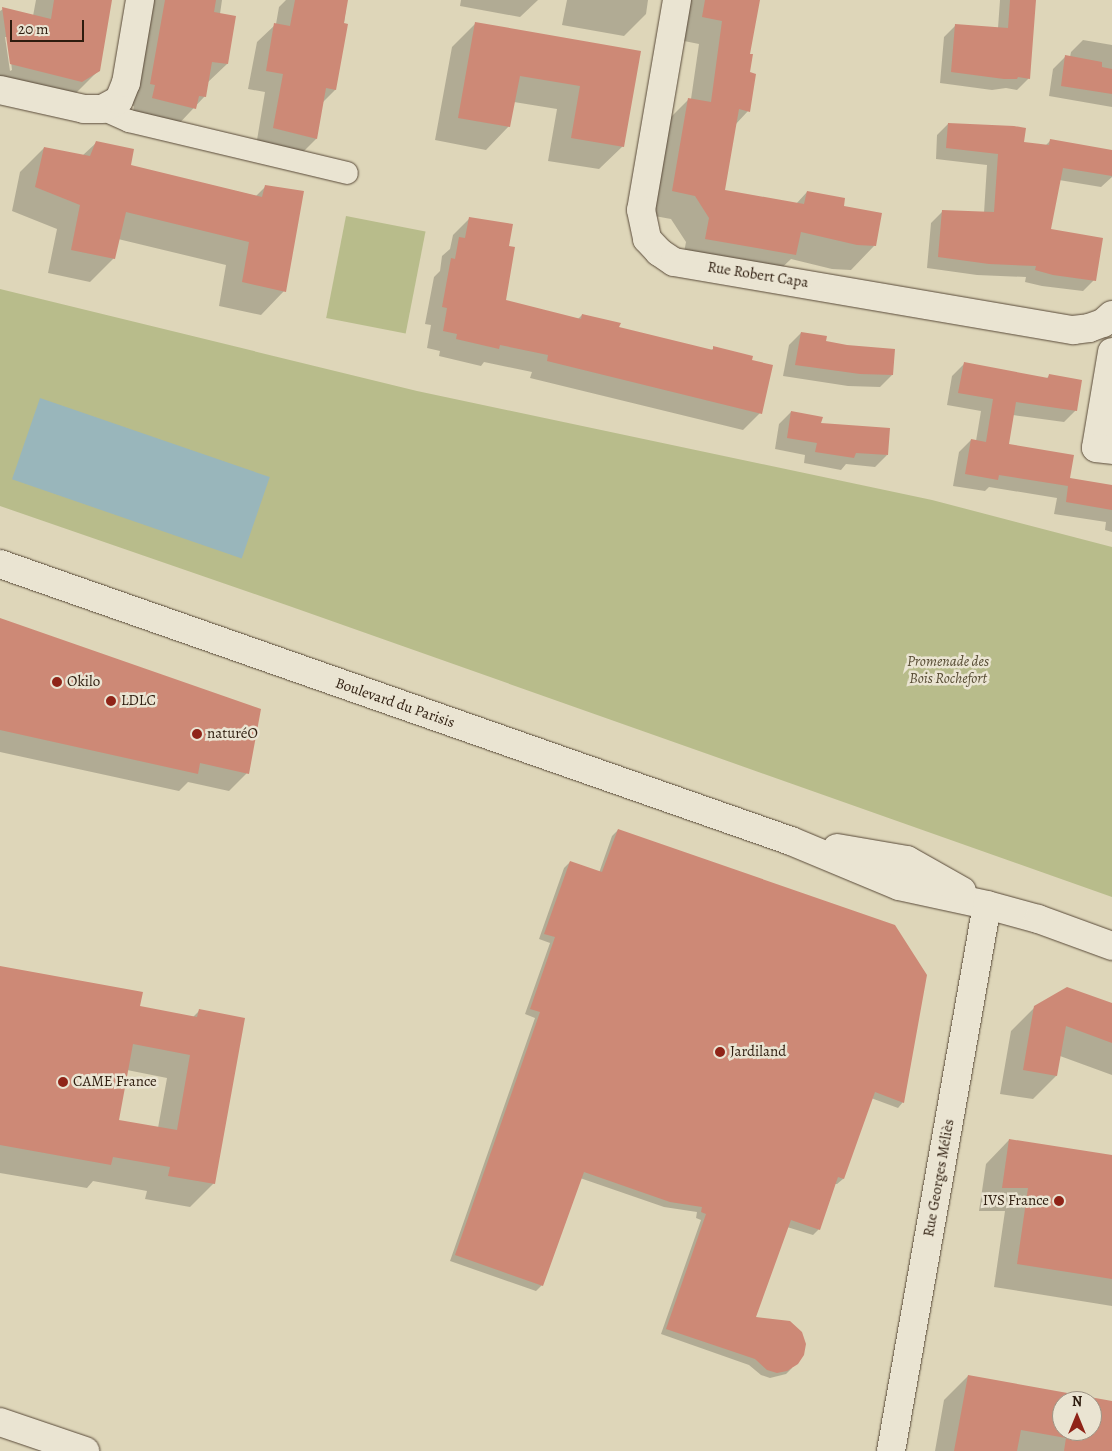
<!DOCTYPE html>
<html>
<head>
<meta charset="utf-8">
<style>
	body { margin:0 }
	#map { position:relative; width:1112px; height:1451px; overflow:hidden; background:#ded6b9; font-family:Alegreya,serif }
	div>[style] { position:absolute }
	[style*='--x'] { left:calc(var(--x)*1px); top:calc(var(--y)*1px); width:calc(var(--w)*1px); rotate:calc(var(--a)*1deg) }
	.green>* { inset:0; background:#b8bc8b; transform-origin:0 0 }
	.water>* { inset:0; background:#99b6bb; transform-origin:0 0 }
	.shadow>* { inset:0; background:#0003 }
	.building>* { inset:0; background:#cd8976 }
	.roads { filter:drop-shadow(0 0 1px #594a39) drop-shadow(0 0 1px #594a39) }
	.pedestrian>* { height:22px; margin:-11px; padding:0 11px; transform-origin:11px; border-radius:11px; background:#eae4d2 }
	.minor>* { height:28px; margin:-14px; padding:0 14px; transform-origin:14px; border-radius:14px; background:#eae4d2 }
	.tertiary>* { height:28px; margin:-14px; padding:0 14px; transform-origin:14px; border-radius:14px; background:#eae4d2 }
	.dots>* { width:14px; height:14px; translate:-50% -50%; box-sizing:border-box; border:2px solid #eae4d2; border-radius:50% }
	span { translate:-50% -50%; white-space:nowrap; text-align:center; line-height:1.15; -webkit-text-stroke:5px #eae4d2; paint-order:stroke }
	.street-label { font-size:15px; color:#2d1c0e }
	.park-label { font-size:15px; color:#574c34; font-style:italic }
	.poi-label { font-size:15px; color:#2d1c0e }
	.left { translate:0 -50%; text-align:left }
	.right { translate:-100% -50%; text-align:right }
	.north { position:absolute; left:1052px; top:1391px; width:50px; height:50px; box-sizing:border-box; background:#eae4d2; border:1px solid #9e9484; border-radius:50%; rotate:0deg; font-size:14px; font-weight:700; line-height:20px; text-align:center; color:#2d1c0e }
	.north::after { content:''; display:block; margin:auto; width:18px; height:22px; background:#8f2418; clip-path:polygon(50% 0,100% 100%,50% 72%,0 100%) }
	.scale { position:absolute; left:10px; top:20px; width:74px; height:22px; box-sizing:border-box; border:2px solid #2d1c0e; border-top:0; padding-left:6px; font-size:15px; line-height:18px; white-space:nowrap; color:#2d1c0e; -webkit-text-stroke:4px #eae4d2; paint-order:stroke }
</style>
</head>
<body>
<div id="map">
	<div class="green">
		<i style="left:346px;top:216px;width:81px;height:104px;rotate:11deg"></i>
		<i style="clip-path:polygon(0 289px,417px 391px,932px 500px,1112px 547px,1112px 897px,292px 607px,0 506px)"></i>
	</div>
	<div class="water">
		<i style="left:40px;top:398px;width:243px;height:86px;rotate:19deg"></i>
	</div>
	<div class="shadow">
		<i style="clip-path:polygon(evenodd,36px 0,111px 0,99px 70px,75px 94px,0 90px,0 11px,3px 9px,33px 16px,36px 0,5px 37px,8px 37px,12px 70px,10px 71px,5px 37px)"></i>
		<i style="clip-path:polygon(153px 0,222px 0,220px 14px,227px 64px,207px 83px,205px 96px,174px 129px,132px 119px,134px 106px,129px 105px)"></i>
		<i style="clip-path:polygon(286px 0,347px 0,335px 90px,322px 103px,316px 139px,298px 157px,256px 146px,265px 92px,248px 89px,257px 42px,276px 24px,279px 7px)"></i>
		<i style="clip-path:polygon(461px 0,538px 0,520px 17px,460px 6px)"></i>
		<i style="clip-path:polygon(567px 0,648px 0,646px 14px,624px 36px,562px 25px)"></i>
		<i style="clip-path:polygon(686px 0,759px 0,749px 55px,748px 111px,735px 125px,723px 191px,796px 204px,807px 192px,842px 207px,874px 246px,851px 270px,832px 269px,791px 259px,771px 278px,682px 263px,686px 242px,671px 219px,649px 215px,665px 123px,689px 99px,691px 99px,699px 44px,679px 40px)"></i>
		<i style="clip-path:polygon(1000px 0,1035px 0,1029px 78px,1017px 90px,1006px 88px,992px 90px,940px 83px,944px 37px,955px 26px,998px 28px)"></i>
		<i style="clip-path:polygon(475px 24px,639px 52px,623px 146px,599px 169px,548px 161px,557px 109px,514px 102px,509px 126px,486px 150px,435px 140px,452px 47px)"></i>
		<i style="clip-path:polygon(1083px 40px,1112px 45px,1112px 107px,1049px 96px,1053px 69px,1065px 57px,1070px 57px,1071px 52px)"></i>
		<i style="clip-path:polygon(948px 124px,1023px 143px,1045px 146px,1051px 140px,1112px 151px,1112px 177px,1101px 187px,1059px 180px,1049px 230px,1094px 280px,1083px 291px,1042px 286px,1025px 282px,1026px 277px,977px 275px,927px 268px,931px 223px,942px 212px,984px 213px,987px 165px,936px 159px,937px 135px)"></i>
		<i style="clip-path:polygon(96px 143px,130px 166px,256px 196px,266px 186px,284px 291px,261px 315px,219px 306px,226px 265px,118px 239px,114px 258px,90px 282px,48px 273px,57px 229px,12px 211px,20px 172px,44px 148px,82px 156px)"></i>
		<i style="clip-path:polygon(470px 218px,508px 247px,504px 301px,578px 319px,582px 315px,618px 328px,710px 351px,714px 348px,760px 413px,743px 430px,530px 378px,532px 372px,484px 362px,481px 366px,439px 356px,440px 351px,427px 348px,431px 325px,425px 324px,434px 277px,440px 271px,442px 256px,450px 249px,453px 235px)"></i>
		<i style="clip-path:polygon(801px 333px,825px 342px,892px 375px,880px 387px,848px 386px,783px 376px,789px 345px)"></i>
		<i style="clip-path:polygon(964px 364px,1046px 379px,1049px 376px,1076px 410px,1064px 422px,1013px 415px,1007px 445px,1069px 479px,1112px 487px,1112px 532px,1105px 530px,1106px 522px,1054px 514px,1057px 498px,989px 487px,985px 491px,953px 486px,959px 452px,971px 440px,976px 441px,981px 411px,947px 405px,952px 376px)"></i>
		<i style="clip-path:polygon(791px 412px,820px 424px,887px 455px,875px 467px,846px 464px,841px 470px,804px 463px,805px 455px,775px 449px,779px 424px)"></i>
		<i style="clip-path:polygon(0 620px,247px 773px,229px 791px,188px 782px,179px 791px,0 752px)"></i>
		<i style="clip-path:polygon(618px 830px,903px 1102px,898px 1108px,871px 1098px,843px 1179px,837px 1184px,835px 1184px,819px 1229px,813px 1235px,787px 1227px,754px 1318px,792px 1368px,786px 1374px,770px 1378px,761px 1375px,749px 1365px,661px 1334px,701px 1220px,696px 1218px,697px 1212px,664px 1207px,580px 1178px,542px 1285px,536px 1291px,450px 1261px,535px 1018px,525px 1014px,550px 943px,539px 939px,564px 868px,570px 862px,599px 873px,612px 836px)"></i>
		<i style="clip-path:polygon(evenodd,0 967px,139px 1007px,193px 1017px,199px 1011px,214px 1183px,190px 1207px,145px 1199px,147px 1191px,93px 1181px,87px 1188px,0 1173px,0 967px,127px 1070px,167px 1078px,158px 1128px,118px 1121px,127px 1070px)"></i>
		<i style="clip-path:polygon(1112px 1004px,1112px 1075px,1060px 1056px,1056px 1076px,1033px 1099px,1000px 1094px,1011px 1031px,1035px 1007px)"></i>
		<i style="clip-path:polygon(1009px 1140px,1112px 1156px,1112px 1306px,994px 1287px,1005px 1211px,979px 1211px,986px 1164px)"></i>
		<i style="clip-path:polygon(evenodd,968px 1376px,1112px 1402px,1112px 1451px,935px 1451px,944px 1400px,968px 1376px,1062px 1401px,1092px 1401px,1092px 1431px,1062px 1431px,1062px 1401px)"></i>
	</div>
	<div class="building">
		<i style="clip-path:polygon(54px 0,112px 0,100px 71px,82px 82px,10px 64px,2px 7px,51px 19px)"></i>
		<i style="clip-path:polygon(165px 0,216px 0,214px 12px,236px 16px,228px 64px,212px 62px,206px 97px,199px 96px,196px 109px,152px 98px,155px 85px,150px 84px)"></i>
		<i style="clip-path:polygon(295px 0,348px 0,344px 23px,348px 24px,336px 90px,326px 88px,317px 139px,273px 128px,283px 74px,266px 71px,274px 23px,290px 26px)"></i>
		<i style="clip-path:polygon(705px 0,760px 0,750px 54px,753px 54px,750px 72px,756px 74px,750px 112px,739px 109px,725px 190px,804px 204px,807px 191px,845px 198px,844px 206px,882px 213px,876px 246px,857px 245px,801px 232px,796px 255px,705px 239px,709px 218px,695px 196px,672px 191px,688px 98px,711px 102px,722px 21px,702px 17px)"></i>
		<i style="clip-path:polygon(1010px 0,1036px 0,1030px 79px,1018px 77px,1017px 79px,1004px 79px,951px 72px,955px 24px,1008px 28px)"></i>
		<i style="clip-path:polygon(475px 22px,641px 51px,624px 147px,571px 138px,580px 86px,520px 76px,510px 127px,458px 118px)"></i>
		<i style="clip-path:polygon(1065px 55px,1102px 62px,1102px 67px,1112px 69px,1112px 94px,1061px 86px)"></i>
		<i style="clip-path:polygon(948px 123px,1014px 126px,1026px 128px,1024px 142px,1049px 145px,1050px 139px,1112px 150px,1112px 176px,1063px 168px,1051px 229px,1103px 238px,1096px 281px,1053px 275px,1035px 270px,1036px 266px,989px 264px,938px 257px,942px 210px,994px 212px,998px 154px,946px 148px)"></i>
		<i style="clip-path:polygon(96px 141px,134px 149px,131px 165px,262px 197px,265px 185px,304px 191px,286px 292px,242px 282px,249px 242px,126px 212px,115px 259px,71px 250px,80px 205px,35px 187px,44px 147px,90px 156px)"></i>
		<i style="clip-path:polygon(469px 217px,513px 224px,509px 246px,515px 247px,506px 300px,581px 319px,582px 314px,621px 323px,619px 327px,713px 350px,713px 346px,753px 356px,752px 360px,773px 365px,762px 414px,547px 361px,548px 355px,500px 345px,499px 349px,456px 339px,457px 334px,443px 331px,447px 308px,442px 307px,451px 258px,455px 259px,459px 237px,465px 238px)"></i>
		<i style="clip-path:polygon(801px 332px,827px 336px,826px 341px,847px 345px,895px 349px,893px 375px,860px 374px,795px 365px)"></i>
		<i style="clip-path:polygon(964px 362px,1048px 378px,1049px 374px,1082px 380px,1077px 411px,1016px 402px,1009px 444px,1074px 455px,1070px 478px,1112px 485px,1112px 510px,1066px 502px,1068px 486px,999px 475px,998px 480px,965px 474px,971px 439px,986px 442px,993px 399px,958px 393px)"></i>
		<i style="clip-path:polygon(791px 411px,823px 417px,821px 423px,890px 428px,888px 455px,856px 453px,854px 458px,815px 452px,817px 443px,787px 438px)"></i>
		<i style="clip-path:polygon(0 618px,261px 709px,249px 774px,200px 763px,198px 774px,0 730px)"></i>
		<i style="clip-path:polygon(618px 829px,895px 925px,927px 975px,904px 1103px,875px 1092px,844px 1179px,838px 1177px,820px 1230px,791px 1220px,756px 1317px,790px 1321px,802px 1332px,806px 1344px,804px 1355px,798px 1364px,787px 1371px,777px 1373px,767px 1370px,755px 1359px,666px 1329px,706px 1214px,701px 1212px,702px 1207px,670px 1202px,584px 1172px,543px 1286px,455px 1255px,540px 1012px,530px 1009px,555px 937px,544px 934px,570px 861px,602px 872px)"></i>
		<i style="clip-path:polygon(evenodd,0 966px,143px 992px,140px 1006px,197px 1017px,199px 1009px,245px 1018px,215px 1184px,168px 1176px,170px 1167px,113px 1157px,111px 1165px,0 1145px,0 966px,133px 1044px,190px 1055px,177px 1130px,119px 1120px,133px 1044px)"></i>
		<i style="clip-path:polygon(1067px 987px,1112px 1003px,1112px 1043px,1066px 1026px,1057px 1076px,1023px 1070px,1034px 1006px)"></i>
		<i style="clip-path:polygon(1009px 1139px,1112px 1155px,1112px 1279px,1017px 1264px,1028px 1188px,1002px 1188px)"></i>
		<i style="clip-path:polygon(evenodd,968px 1375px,1112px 1401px,1112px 1451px,1064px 1451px,1066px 1438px,1021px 1430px,1017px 1451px,954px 1451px,968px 1375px,1062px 1401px,1092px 1401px,1092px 1431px,1062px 1431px,1062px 1401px)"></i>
	</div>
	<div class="roads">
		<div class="pedestrian">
			<i style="--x:102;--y:109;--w:30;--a:24"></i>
			<i style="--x:129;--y:121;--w:224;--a:13.4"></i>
		</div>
		<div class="minor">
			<i style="--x:677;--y:0;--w:213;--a:99.7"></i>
			<i style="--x:641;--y:210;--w:30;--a:78"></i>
			<i style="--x:647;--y:239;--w:18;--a:47"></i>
			<i style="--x:659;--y:252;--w:18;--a:34"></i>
			<i style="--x:674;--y:262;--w:405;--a:9.7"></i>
			<i style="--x:1073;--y:330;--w:16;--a:-7"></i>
			<i style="--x:1089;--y:328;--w:15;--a:-20"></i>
			<i style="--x:1103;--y:323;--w:12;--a:-42"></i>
			<i style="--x:0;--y:90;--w:86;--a:12.7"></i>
			<i style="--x:84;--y:109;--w:18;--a:0"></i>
			<i style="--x:102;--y:109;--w:19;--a:-28"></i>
			<i style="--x:119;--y:100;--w:18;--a:-68"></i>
			<i style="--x:126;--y:83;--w:84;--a:-80.4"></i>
			<i style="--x:1112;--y:352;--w:97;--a:99.5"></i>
			<i style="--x:1096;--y:448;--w:16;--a:7"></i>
			<i style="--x:0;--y:1422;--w:90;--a:18.8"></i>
			<i style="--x:891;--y:1451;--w:554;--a:-80.03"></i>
		</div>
		<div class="tertiary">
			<i style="--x:0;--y:564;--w:838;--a:19.3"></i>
			<i style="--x:791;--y:841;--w:117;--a:22.6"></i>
			<i style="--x:899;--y:886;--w:90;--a:12.2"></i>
			<i style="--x:987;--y:905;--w:53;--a:15.4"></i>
			<i style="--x:1038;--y:919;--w:79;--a:20"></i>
			<i style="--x:837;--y:848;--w:71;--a:9.7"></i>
			<i style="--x:907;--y:860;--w:63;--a:29.4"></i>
		</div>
	</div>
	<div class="dots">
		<i style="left:57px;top:682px;background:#8f2418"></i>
		<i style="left:111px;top:701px;background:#8f2418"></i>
		<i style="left:197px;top:734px;background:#8f2418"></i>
		<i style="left:720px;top:1052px;background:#8f2418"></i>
		<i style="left:63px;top:1082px;background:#8f2418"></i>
		<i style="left:1059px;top:1201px;background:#8f2418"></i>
	</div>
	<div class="street-label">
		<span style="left:758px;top:275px;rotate:9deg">Rue Robert Capa</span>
		<span style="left:395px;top:703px;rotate:19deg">Boulevard du Parisis</span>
		<span style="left:939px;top:1178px;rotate:-80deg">Rue Georges Méliès</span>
	</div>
	<div class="park-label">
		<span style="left:948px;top:670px">Promenade des<br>Bois Rochefort</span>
	</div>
	<div class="poi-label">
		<span class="left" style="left:67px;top:682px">Okilo</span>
		<span class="left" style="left:121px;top:701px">LDLC</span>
		<span class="left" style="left:207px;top:734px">naturéO</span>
		<span class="left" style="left:730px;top:1052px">Jardiland</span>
		<span class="left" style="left:73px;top:1082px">CAME France</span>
		<span class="right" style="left:1049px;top:1201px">IVS France</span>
	</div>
	<div class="north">N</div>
	<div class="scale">20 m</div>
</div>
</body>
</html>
